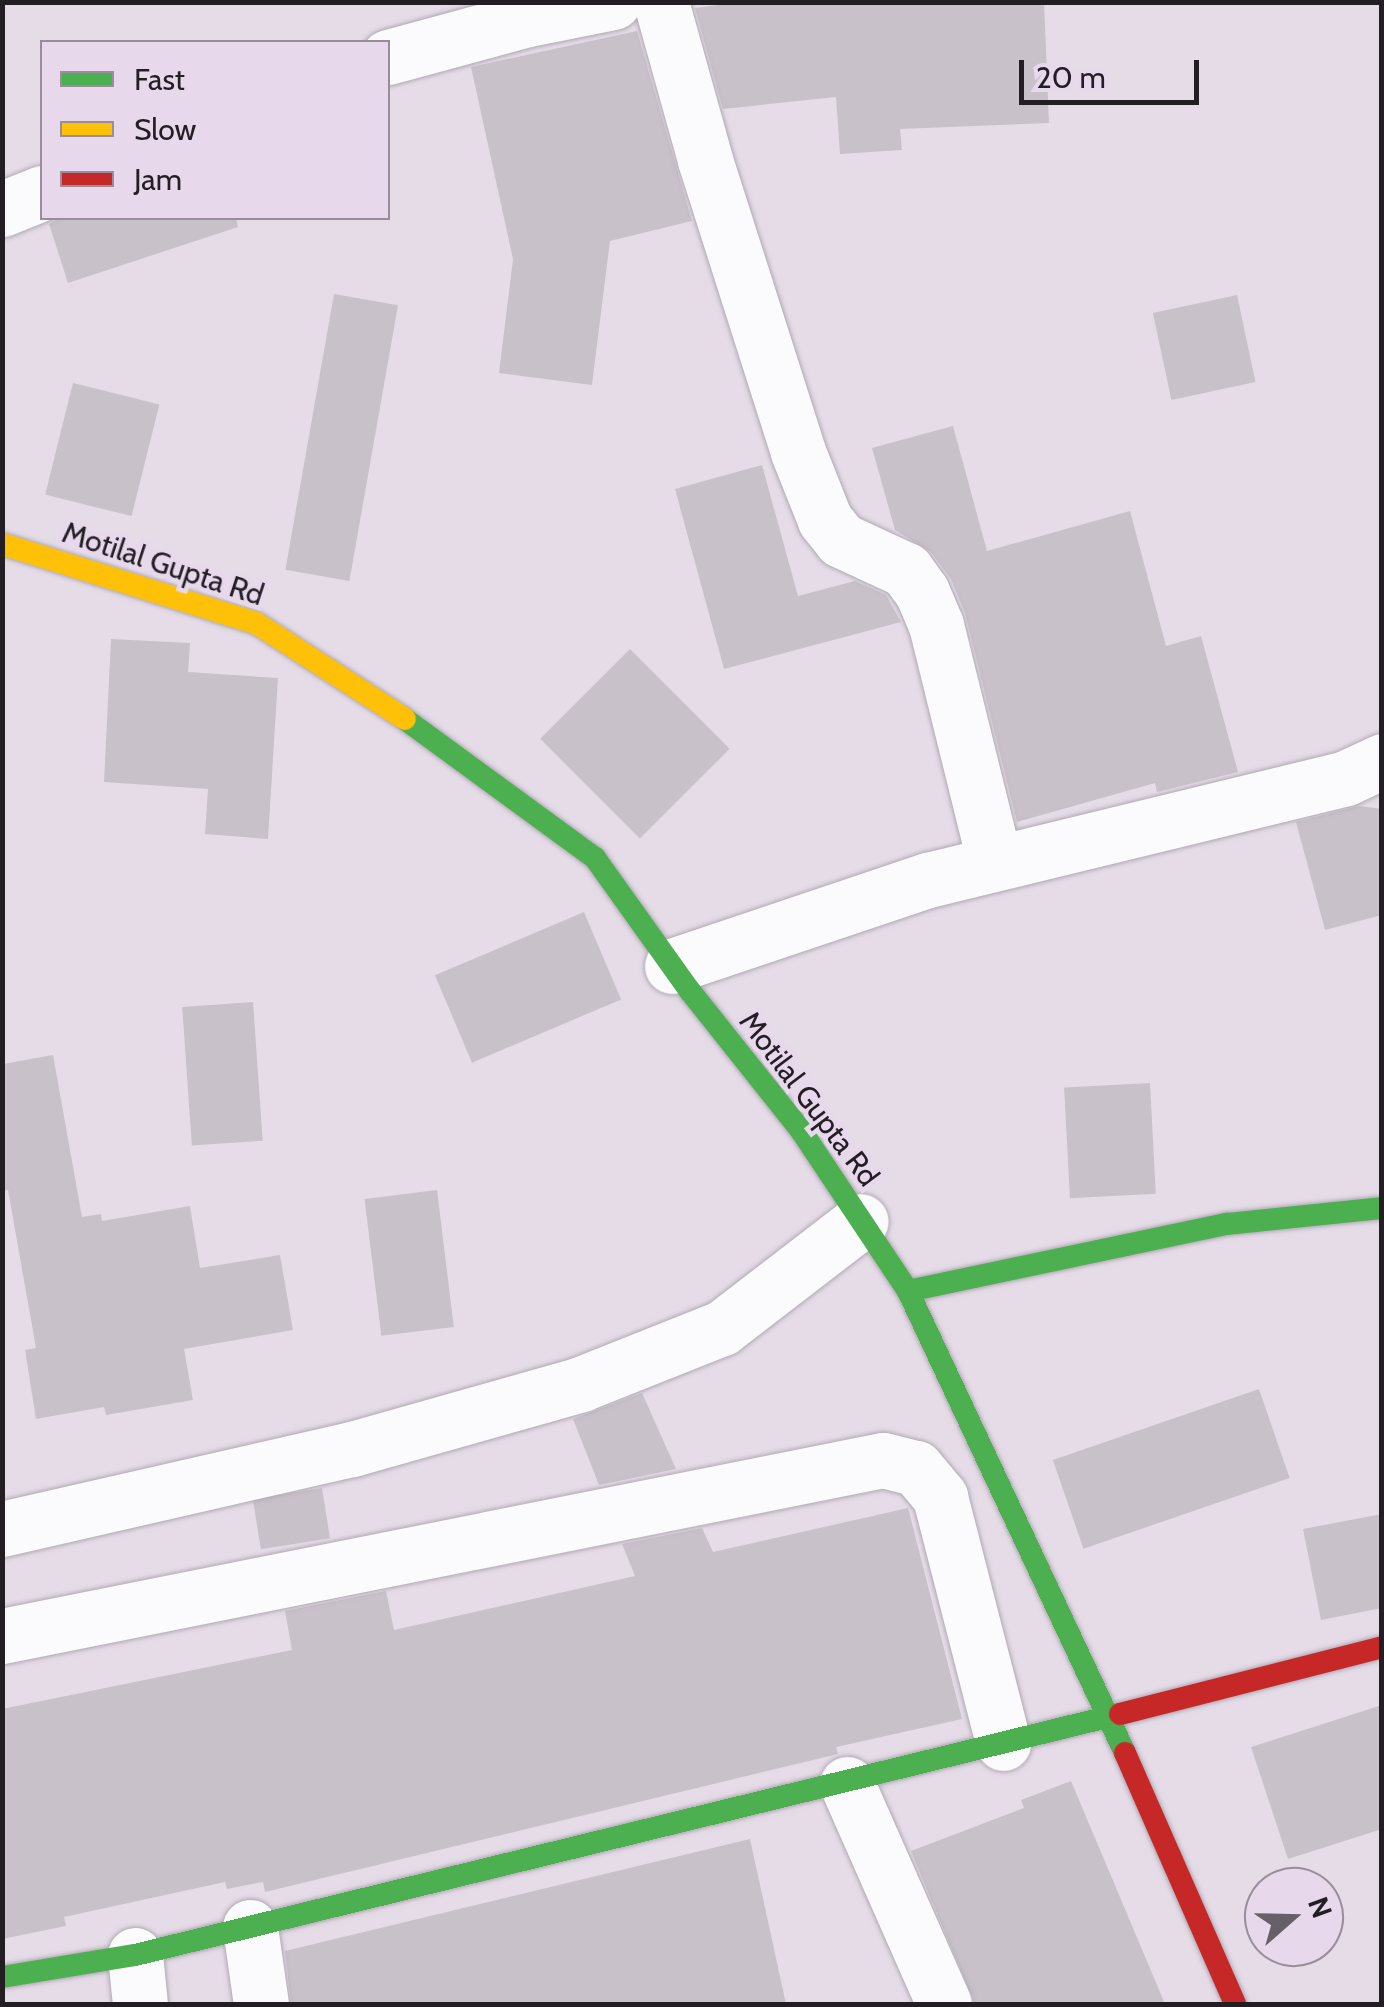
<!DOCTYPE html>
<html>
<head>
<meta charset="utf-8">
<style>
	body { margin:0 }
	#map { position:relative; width:1384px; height:2007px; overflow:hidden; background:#e5dce8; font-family:Cabin,sans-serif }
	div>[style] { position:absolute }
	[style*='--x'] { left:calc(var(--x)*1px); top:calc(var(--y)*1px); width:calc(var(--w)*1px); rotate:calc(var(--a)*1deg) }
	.building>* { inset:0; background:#c8c1ca; transform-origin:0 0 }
	.roads { filter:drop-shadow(0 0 2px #b0a9b2) drop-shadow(0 0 2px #b0a9b2) }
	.street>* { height:55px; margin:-27.5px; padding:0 27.5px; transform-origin:27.5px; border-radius:27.5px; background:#fbfafc }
	.fast>* { height:22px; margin:-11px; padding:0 11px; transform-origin:11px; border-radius:11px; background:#4caf50 }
	.slow>* { height:22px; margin:-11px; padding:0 11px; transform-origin:11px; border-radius:11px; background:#ffc107 }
	.jam>* { height:22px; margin:-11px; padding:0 11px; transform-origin:11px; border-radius:11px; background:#c62828 }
	span { translate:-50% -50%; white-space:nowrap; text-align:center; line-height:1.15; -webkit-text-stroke:9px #e8d8ec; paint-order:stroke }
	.street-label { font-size:30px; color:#231d24 }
	.frame { position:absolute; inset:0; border:5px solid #231d24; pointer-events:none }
	.legend { position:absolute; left:40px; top:40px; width:350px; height:180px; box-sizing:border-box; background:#e8d8ec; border:2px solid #998d9c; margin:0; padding:12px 18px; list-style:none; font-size:30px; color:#231d24 }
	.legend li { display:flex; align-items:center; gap:20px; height:50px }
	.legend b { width:50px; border:2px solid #998d9c }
	.north { position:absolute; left:1244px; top:1867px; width:100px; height:100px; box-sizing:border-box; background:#e8d8ec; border:2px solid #998d9c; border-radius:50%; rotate:70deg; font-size:28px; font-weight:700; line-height:40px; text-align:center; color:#231d24 }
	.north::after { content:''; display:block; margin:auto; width:35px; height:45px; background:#676069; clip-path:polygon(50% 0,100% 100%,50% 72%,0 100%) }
	.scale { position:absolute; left:1019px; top:60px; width:180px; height:45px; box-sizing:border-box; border:5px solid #231d24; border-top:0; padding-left:12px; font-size:30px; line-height:35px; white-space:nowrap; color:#231d24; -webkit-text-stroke:8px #e8d8ec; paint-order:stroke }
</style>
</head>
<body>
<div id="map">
	<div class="building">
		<i style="clip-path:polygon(741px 2px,1044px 2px,1049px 123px,900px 129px,902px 150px,840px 154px,836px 97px,723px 109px,695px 8px)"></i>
		<i style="clip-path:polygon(637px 31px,692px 221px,610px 241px,592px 385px,499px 373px,513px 259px,471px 67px)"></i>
		<i style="clip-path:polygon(60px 218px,236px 218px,238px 227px,68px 283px,49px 224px)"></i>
		<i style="left:334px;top:294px;width:65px;height:280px;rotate:10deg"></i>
		<i style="left:1237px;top:295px;width:89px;height:86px;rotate:78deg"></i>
		<i style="left:73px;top:383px;width:89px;height:115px;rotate:14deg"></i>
		<i style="clip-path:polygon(953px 426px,987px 551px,1130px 511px,1166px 646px,1201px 636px,1238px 772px,1157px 792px,1155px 783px,1017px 822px,965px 613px,951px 579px,931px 552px,895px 530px,872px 448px)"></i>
		<i style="clip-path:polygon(762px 465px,798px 596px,855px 581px,886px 595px,901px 622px,724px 669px,675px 489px)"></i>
		<i style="clip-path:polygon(111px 639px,190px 643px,188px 672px,278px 678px,268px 839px,205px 834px,208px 789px,104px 782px)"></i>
		<i style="left:630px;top:649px;width:141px;height:127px;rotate:45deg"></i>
		<i style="clip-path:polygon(1359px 806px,1382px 809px,1382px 915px,1325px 930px,1296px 822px)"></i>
		<i style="left:584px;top:912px;width:95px;height:162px;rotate:67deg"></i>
		<i style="left:253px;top:1002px;width:139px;height:71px;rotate:86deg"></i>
		<i style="clip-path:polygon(53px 1055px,82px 1217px,101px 1214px,102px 1221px,190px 1206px,200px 1268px,280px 1255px,293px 1330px,184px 1349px,193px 1400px,106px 1415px,104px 1407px,36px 1419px,25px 1350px,36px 1348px,8px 1190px,2px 1191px,3px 1064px)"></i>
		<i style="left:1150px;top:1083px;width:111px;height:86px;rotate:87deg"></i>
		<i style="left:437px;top:1190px;width:138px;height:73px;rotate:83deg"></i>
		<i style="left:1259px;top:1389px;width:94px;height:218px;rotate:71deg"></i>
		<i style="clip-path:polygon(642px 1393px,676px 1469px,599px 1485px,573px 1419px)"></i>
		<i style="left:322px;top:1488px;width:51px;height:70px;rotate:81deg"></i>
		<i style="clip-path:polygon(908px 1508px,962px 1719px,836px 1747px,838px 1754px,265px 1892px,263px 1882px,227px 1889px,225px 1882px,64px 1917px,66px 1926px,2px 1939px,2px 1709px,292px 1650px,285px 1611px,386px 1591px,394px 1630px,635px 1576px,622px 1544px,702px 1528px,713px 1552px)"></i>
		<i style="clip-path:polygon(1382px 1514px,1382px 1608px,1321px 1620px,1303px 1529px)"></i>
		<i style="clip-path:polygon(1382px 1705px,1382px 1829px,1288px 1859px,1251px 1747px)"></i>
		<i style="clip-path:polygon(1071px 1781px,1165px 2004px,975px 2004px,911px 1851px,1024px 1808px,1021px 1800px)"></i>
		<i style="clip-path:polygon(750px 1839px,786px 2004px,291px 2004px,285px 1951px)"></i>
	</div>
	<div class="roads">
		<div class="street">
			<i style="--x:661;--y:2;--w:164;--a:74.4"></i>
			<i style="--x:705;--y:160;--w:306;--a:72.3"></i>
			<i style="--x:798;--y:452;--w:73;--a:68.3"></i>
			<i style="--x:825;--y:520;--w:26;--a:51"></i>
			<i style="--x:841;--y:540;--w:72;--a:24.8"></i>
			<i style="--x:906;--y:570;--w:27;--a:54"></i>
			<i style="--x:922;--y:592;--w:36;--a:67"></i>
			<i style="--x:936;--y:625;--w:245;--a:76.1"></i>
			<i style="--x:388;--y:57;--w:145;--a:-15.2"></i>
			<i style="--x:528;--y:19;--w:87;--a:-11.3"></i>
			<i style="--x:2;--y:209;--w:43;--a:-21.8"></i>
			<i style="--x:672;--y:966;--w:270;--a:-18.6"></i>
			<i style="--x:928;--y:880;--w:430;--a:-13.7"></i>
			<i style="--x:1346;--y:778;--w:40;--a:-25"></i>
			<i style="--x:2;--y:1529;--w:359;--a:-12.9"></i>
			<i style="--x:352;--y:1449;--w:238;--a:-15.8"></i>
			<i style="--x:581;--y:1384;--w:152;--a:-21.7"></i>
			<i style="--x:722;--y:1328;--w:175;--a:-37.6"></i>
			<i style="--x:2;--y:1636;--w:898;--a:-11.3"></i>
			<i style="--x:883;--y:1460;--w:34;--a:14"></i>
			<i style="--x:916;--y:1468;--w:38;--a:50"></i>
			<i style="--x:940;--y:1497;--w:254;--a:75.6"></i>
			<i style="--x:847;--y:1784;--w:240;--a:66.2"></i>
			<i style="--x:250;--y:1927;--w:78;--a:81.9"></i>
			<i style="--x:135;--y:1955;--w:49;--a:84.2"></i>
		</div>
		<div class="fast">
			<i style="--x:405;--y:719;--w:235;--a:36.2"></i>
			<i style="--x:595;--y:858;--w:163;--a:54.5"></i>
			<i style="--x:690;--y:991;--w:180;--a:51.5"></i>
			<i style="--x:802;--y:1132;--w:191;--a:56.3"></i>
			<i style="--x:908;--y:1291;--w:510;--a:64.84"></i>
			<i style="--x:908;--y:1291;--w:326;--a:-11.9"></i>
			<i style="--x:1227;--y:1224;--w:156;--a:-5.9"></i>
			<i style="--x:2;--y:1977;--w:135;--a:-9.4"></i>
			<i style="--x:135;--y:1955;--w:1014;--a:-13.75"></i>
		</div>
		<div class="slow">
			<i style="--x:2;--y:544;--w:266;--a:17.3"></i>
			<i style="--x:256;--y:623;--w:177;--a:32.8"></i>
		</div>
		<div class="jam">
			<i style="--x:1120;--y:1714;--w:270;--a:-14.3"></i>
			<i style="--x:1125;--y:1753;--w:274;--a:66.3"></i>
		</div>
	</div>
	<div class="street-label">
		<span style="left:163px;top:564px;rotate:18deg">Motilal Gupta Rd</span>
		<span style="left:809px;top:1099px;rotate:53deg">Motilal Gupta Rd</span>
	</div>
	<div class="frame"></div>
	<ul class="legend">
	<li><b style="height:12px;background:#4caf50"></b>Fast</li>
	<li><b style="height:12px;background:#ffc107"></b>Slow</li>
	<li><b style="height:12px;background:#c62828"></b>Jam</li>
	</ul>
	<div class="north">N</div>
	<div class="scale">20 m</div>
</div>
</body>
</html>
